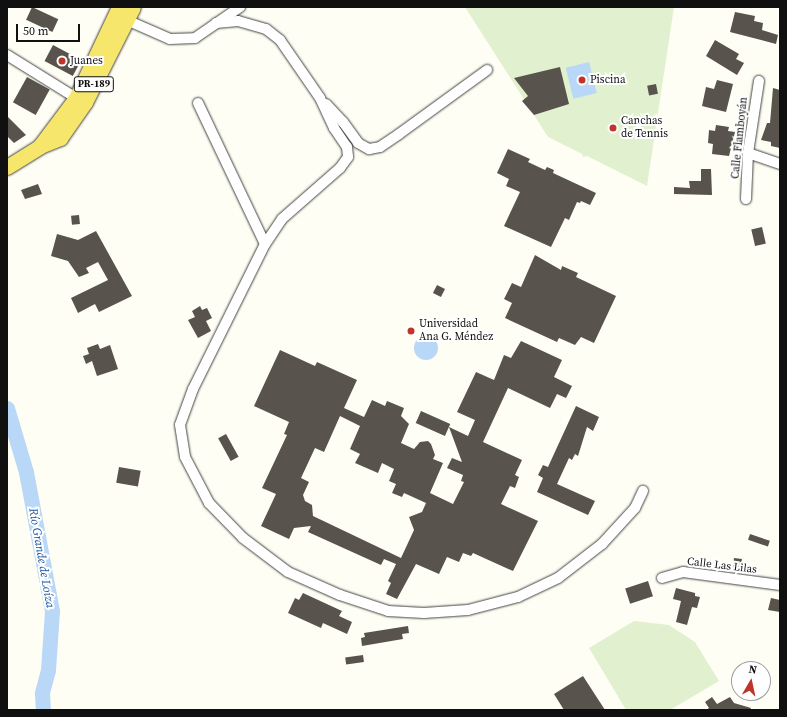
<!DOCTYPE html>
<html>
<head>
<meta charset="utf-8">
<style>
	body { margin:0 }
	#map { position:relative; width:787px; height:717px; overflow:hidden; background:#fffef4; font-family:"Source Serif 4",serif }
	div>[style] { position:absolute }
	[style*='--x'] { left:calc(var(--x)*1px); top:calc(var(--y)*1px); width:calc(var(--w)*1px); rotate:calc(var(--a)*1deg) }
	.pitch>* { inset:0; background:#e1f1cf }
	.water>* { inset:0; background:#b9d7f6; transform-origin:0 0 }
	.round { border-radius:50% }
	.river>* { height:15px; margin:-7.5px; padding:0 7.5px; transform-origin:7.5px; border-radius:7.5px; background:#b9d7f6 }
	.building>* { inset:0; background:#59534d; transform-origin:0 0 }
	.roads { filter:drop-shadow(0 0 1px #434343) drop-shadow(0 0 1px #434343) }
	.minor>* { height:10px; margin:-5px; padding:0 5px; transform-origin:5px; border-radius:5px; background:#fff }
	.primary>* { height:15px; margin:-7.5px; padding:0 7.5px; transform-origin:7.5px; border-radius:7.5px; background:#f6e66c }
	.dots>* { width:11px; height:11px; translate:-50% -50%; box-sizing:border-box; border:2px solid #fff; border-radius:50% }
	span { translate:-50% -50%; white-space:nowrap; text-align:center; line-height:1.15; -webkit-text-stroke:4px #fff; paint-order:stroke }
	.shield-label span { padding:1px 3px; background:#fff; border:1px solid; border-radius:3px; -webkit-text-stroke-width:0 }
	.shield-label { font-size:10px; color:#101010; font-weight:700 }
	.poi-label { font-size:11px; color:#101010 }
	.left { translate:0 -50%; text-align:left }
	.street-label { font-size:11px; color:#101010 }
	.water-label { font-size:12px; color:#1a55a2; font-style:italic }
	.frame { position:absolute; inset:0; border:8px solid #101010; pointer-events:none }
	.north { position:absolute; left:731px; top:661px; width:40px; height:40px; box-sizing:border-box; background:#fff; border:1px solid #9f9f9f; border-radius:50%; rotate:9deg; font-size:11px; font-weight:700; line-height:16px; text-align:center; color:#101010 }
	.north::after { content:''; display:block; margin:auto; width:14px; height:18px; background:#c03529; clip-path:polygon(50% 0,100% 100%,50% 72%,0 100%) }
	.scale { position:absolute; left:16px; top:24px; width:64px; height:18px; box-sizing:border-box; border:2px solid #101010; border-top:0; padding-left:5px; font-size:12px; line-height:14px; white-space:nowrap; color:#101010; -webkit-text-stroke:3px #fff; paint-order:stroke }
</style>
</head>
<body>
<div id="map">
	<div class="pitch">
		<i style="clip-path:polygon(465px 7px,674px 7px,647px 186px,587px 156px,583px 157px,582px 154px,548px 137px)"></i>
		<i style="clip-path:polygon(634px 621px,669px 625px,695px 642px,719px 681px,670px 710px,626px 710px,589px 648px)"></i>
	</div>
	<div class="water">
		<i style="left:589px;top:62px;width:32px;height:24px;rotate:76deg"></i>
		<i class="round" style="left:414px;top:336px;width:24px;height:24px"></i>
	</div>
	<div class="river">
		<i style="--x:7;--y:408;--w:67;--a:73.5"></i>
		<i style="--x:26;--y:472;--w:141;--a:79.4"></i>
		<i style="--x:52;--y:611;--w:59;--a:93.9"></i>
		<i style="--x:48;--y:670;--w:24;--a:105"></i>
		<i style="--x:42;--y:693;--w:17;--a:87"></i>
	</div>
	<div class="building">
		<i style="left:32px;top:7px;width:29px;height:14px;rotate:25deg"></i>
		<i style="clip-path:polygon(735px 12px,755px 16px,754px 21px,763px 23px,762px 30px,778px 35px,776px 44px,730px 32px)"></i>
		<i style="clip-path:polygon(715px 40px,739px 54px,736px 59px,744px 63px,737px 75px,706px 56px)"></i>
		<i style="left:53px;top:45px;width:32px;height:18px;rotate:28deg"></i>
		<i style="clip-path:polygon(560px 67px,569px 104px,534px 115px,522px 101px,528px 96px,514px 78px)"></i>
		<i style="left:27px;top:77px;width:26px;height:29px;rotate:29deg"></i>
		<i style="clip-path:polygon(717px 80px,733px 84px,726px 112px,702px 106px,706px 87px,714px 89px)"></i>
		<i style="left:656px;top:84px;width:10px;height:9px;rotate:79deg"></i>
		<i style="clip-path:polygon(773px 88px,780px 90px,780px 148px,771px 146px,771px 142px,761px 140px,767px 123px,770px 123px)"></i>
		<i style="clip-path:polygon(7px 116px,26px 135px,14px 143px,7px 136px)"></i>
		<i style="clip-path:polygon(716px 125px,729px 127px,728px 131px,735px 132px,729px 156px,712px 154px,713px 144px,708px 143px,709px 130px,715px 131px)"></i>
		<i style="clip-path:polygon(508px 149px,530px 159px,528px 162px,545px 170px,547px 167px,554px 170px,553px 173px,596px 193px,590px 205px,581px 201px,580px 203px,577px 202px,569px 220px,565px 218px,551px 247px,504px 226px,520px 192px,506px 186px,509px 179px,497px 173px)"></i>
		<i style="clip-path:polygon(701px 169px,711px 169px,712px 195px,674px 194px,674px 187px,690px 188px,689px 181px,701px 181px)"></i>
		<i style="clip-path:polygon(38px 184px,42px 194px,25px 199px,21px 190px)"></i>
		<i style="left:79px;top:215px;width:9px;height:8px;rotate:84deg"></i>
		<i style="left:762px;top:227px;width:17px;height:11px;rotate:77deg"></i>
		<i style="clip-path:polygon(96px 231px,132px 296px,99px 312px,95px 304px,78px 313px,71px 298px,108px 280px,98px 262px,86px 268px,89px 273px,79px 277px,68px 261px,51px 256px,57px 234px,78px 240px)"></i>
		<i style="clip-path:polygon(535px 255px,561px 270px,562px 266px,578px 273px,576px 277px,616px 296px,594px 343px,581px 337px,575px 345px,559px 338px,557px 342px,505px 318px,512px 303px,504px 299px,512px 283px,521px 287px)"></i>
		<i style="left:437px;top:285px;width:9px;height:9px;rotate:27deg"></i>
		<i style="clip-path:polygon(200px 306px,202px 310px,207px 308px,212px 318px,206px 321px,211px 331px,198px 338px,188px 320px,195px 317px,192px 311px)"></i>
		<i style="clip-path:polygon(evenodd,521px 341px,562px 360px,554px 377px,572px 386px,566px 398px,557px 394px,550px 408px,508px 388px,483px 442px,522px 460px,515px 475px,519px 477px,515px 488px,510px 486px,501px 504px,538px 521px,513px 571px,473px 553px,471px 556px,463px 553px,459px 562px,447px 557px,439px 574px,416px 564px,397px 599px,386px 594px,391px 583px,388px 581px,396px 564px,384px 559px,381px 565px,308px 532px,311px 526px,294px 528px,289px 539px,261px 526px,276px 494px,262px 488px,287px 435px,284px 434px,289px 422px,254px 406px,280px 350px,315px 366px,317px 362px,357px 380px,344px 408px,364px 417px,372px 400px,385px 406px,387px 401px,404px 408px,401px 416px,409px 424px,401px 443px,414px 449px,420px 442px,428px 441px,431px 444px,435px 455px,433px 459px,443px 463px,430px 493px,453px 504px,464px 482px,461px 481px,463px 475px,447px 468px,452px 458px,462px 462px,449px 427px,468px 436px,475px 420px,457px 412px,476px 372px,494px 380px,504px 355px,511px 358px,521px 341px,340px 416px,360px 426px,350px 449px,360px 454px,355px 463px,378px 473px,382px 463px,394px 469px,389px 481px,396px 484px,392px 493px,402px 497px,404px 493px,426px 503px,422px 512px,409px 517px,414px 530px,401px 558px,313px 516px,312px 505px,305px 501px,303px 495px,309px 482px,301px 478px,315px 448px,324px 452px,340px 416px)"></i>
		<i style="clip-path:polygon(98px 344px,100px 349px,110px 345px,118px 369px,97px 376px,92px 361px,86px 364px,83px 356px,89px 354px,87px 348px)"></i>
		<i style="clip-path:polygon(576px 406px,599px 417px,593px 431px,587px 427px,578px 456px,575px 454px,572px 460px,569px 458px,557px 484px,595px 501px,588px 515px,537px 492px,543px 478px,538px 475px,543px 465px,548px 467px)"></i>
		<i style="left:421px;top:411px;width:32px;height:13px;rotate:24deg"></i>
		<i style="left:226px;top:434px;width:26px;height:9px;rotate:61deg"></i>
		<i style="left:119px;top:467px;width:22px;height:16px;rotate:10deg"></i>
		<i style="left:750px;top:534px;width:21px;height:6px;rotate:19deg"></i>
		<i style="left:734px;top:558px;width:8px;height:14px;rotate:7deg"></i>
		<i style="left:648px;top:581px;width:16px;height:24px;rotate:72deg"></i>
		<i style="clip-path:polygon(676px 588px,695px 593px,695px 596px,700px 597px,697px 608px,692px 607px,687px 625px,676px 622px,681px 601px,673px 599px)"></i>
		<i style="clip-path:polygon(303px 593px,342px 611px,339px 616px,352px 622px,347px 634px,323px 623px,321px 628px,288px 613px,295px 598px,299px 600px)"></i>
		<i style="clip-path:polygon(771px 598px,780px 600px,780px 612px,768px 610px)"></i>
		<i style="clip-path:polygon(408px 626px,409px 633px,402px 634px,403px 639px,362px 646px,361px 638px,365px 637px,364px 633px)"></i>
		<i style="left:363px;top:655px;width:7px;height:18px;rotate:82deg"></i>
		<i style="clip-path:polygon(583px 676px,605px 710px,564px 710px,554px 694px)"></i>
		<i style="clip-path:polygon(712px 697px,717px 704px,730px 697px,734px 703px,751px 708px,750px 710px,706px 710px,709px 708px,705px 702px)"></i>
	</div>
	<div class="roads">
		<div class="minor">
			<i style="--x:122;--y:18;--w:52;--a:23.6"></i>
			<i style="--x:170;--y:39;--w:25;--a:-2"></i>
			<i style="--x:195;--y:38;--w:55;--a:-34.6"></i>
			<i style="--x:216;--y:23;--w:22;--a:-5"></i>
			<i style="--x:238;--y:21;--w:29;--a:16"></i>
			<i style="--x:266;--y:29;--w:18;--a:38"></i>
			<i style="--x:280;--y:40;--w:70;--a:55.4"></i>
			<i style="--x:320;--y:98;--w:33;--a:65"></i>
			<i style="--x:334;--y:128;--w:23;--a:56"></i>
			<i style="--x:347;--y:147;--w:10;--a:84"></i>
			<i style="--x:348;--y:157;--w:14;--a:126"></i>
			<i style="--x:340;--y:168;--w:77;--a:138.7"></i>
			<i style="--x:282;--y:219;--w:30;--a:124"></i>
			<i style="--x:7;--y:55;--w:81;--a:31.9"></i>
			<i style="--x:198;--y:103;--w:156;--a:64.6"></i>
			<i style="--x:265;--y:244;--w:162;--a:116.4"></i>
			<i style="--x:193;--y:389;--w:38;--a:110"></i>
			<i style="--x:180;--y:425;--w:32;--a:81"></i>
			<i style="--x:185;--y:457;--w:52;--a:62.4"></i>
			<i style="--x:209;--y:503;--w:49;--a:45.8"></i>
			<i style="--x:243;--y:538;--w:56;--a:37.1"></i>
			<i style="--x:288;--y:572;--w:57;--a:23.9"></i>
			<i style="--x:340;--y:595;--w:51;--a:18.4"></i>
			<i style="--x:388;--y:611;--w:36;--a:3"></i>
			<i style="--x:424;--y:613;--w:44;--a:-3.9"></i>
			<i style="--x:468;--y:610;--w:52;--a:-14.6"></i>
			<i style="--x:518;--y:597;--w:44;--a:-25.4"></i>
			<i style="--x:558;--y:578;--w:56;--a:-37.7"></i>
			<i style="--x:602;--y:544;--w:49;--a:-47.5"></i>
			<i style="--x:635;--y:508;--w:19;--a:-65"></i>
			<i style="--x:326;--y:104;--w:25;--a:47"></i>
			<i style="--x:343;--y:122;--w:26;--a:54"></i>
			<i style="--x:358;--y:143;--w:13;--a:29"></i>
			<i style="--x:369;--y:149;--w:11;--a:-10"></i>
			<i style="--x:380;--y:147;--w:23;--a:-34"></i>
			<i style="--x:399;--y:134;--w:109;--a:-36"></i>
			<i style="--x:748;--y:153;--w:34;--a:19"></i>
			<i style="--x:746;--y:199;--w:46;--a:-87.5"></i>
			<i style="--x:748;--y:153;--w:73;--a:-81.3"></i>
			<i style="--x:662;--y:578;--w:22;--a:-16"></i>
			<i style="--x:683;--y:572;--w:98;--a:7.6"></i>
		</div>
		<div class="primary">
			<i style="--x:40;--y:146;--w:22;--a:-22"></i>
			<i style="--x:60;--y:138;--w:44;--a:-55.2"></i>
			<i style="--x:85;--y:102;--w:106;--a:-63.2"></i>
			<i style="--x:7;--y:167;--w:39;--a:-32"></i>
			<i style="--x:40;--y:146;--w:60;--a:-53.1"></i>
			<i style="--x:76;--y:98;--w:101;--a:-64.7"></i>
		</div>
	</div>
	<div class="dots">
		<i style="left:62px;top:61px;background:#c03529"></i>
		<i style="left:582px;top:80px;background:#c03529"></i>
		<i style="left:613px;top:128px;background:#c03529"></i>
		<i style="left:411px;top:331px;background:#c03529"></i>
	</div>
	<div class="shield-label">
		<span style="left:94px;top:84px">PR-189</span>
	</div>
	<div class="poi-label">
		<span class="left" style="left:70px;top:61px">Juanes</span>
		<span class="left" style="left:590px;top:80px">Piscina</span>
		<span class="left" style="left:621px;top:128px">Canchas<br>de Tennis</span>
		<span class="left" style="left:419px;top:331px">Universidad<br>Ana G. Méndez</span>
	</div>
	<div class="street-label">
		<span style="left:740px;top:138px;rotate:-84deg">Calle Flamboyán</span>
		<span style="left:722px;top:566px;rotate:7deg">Calle Las Lilas</span>
	</div>
	<div class="water-label">
		<span style="left:41px;top:558px;rotate:80deg">Río Grande de Loíza</span>
	</div>
	<div class="frame"></div>
	<div class="north">N</div>
	<div class="scale">50 m</div>
</div>
</body>
</html>
